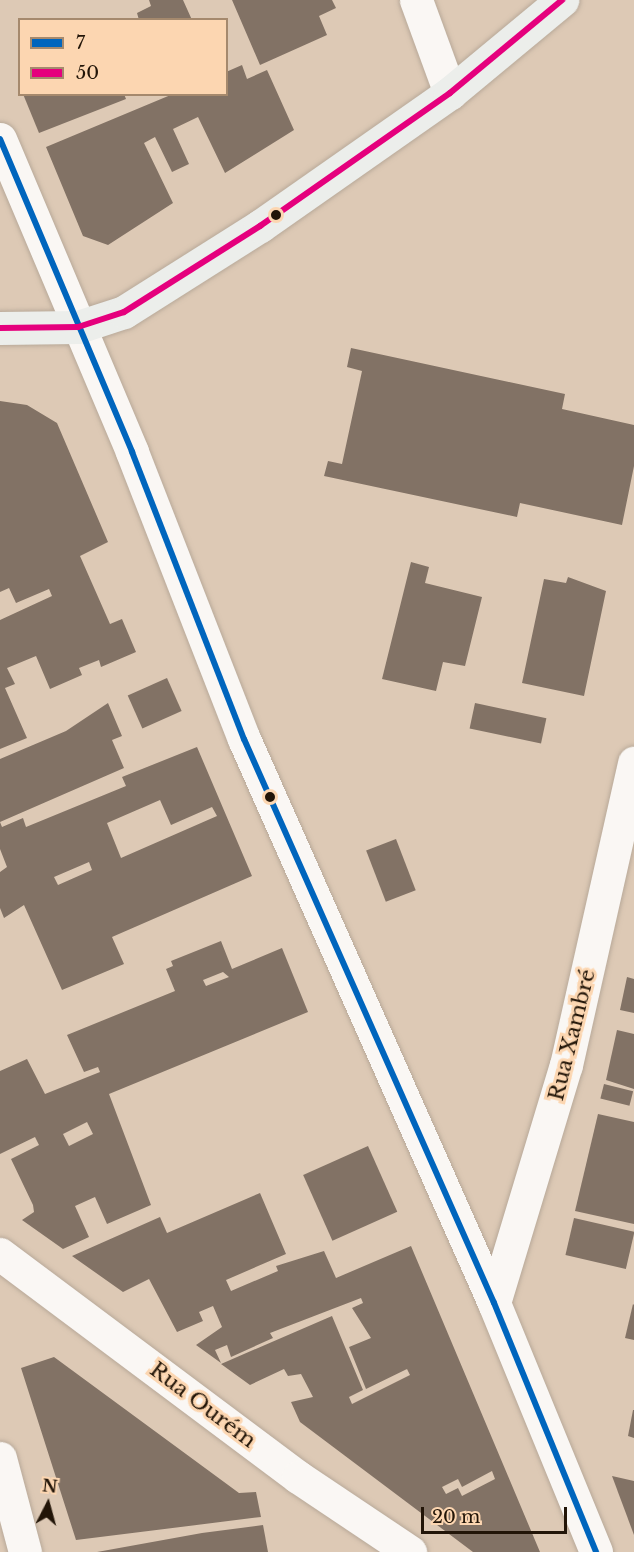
<!DOCTYPE html>
<html>
<head>
<meta charset="utf-8">
<style>
	body { margin:0 }
	#map { position:relative; width:634px; height:1552px; overflow:hidden; background:#ddc9b5; font-family:"Libre Baskerville",serif }
	div>[style] { position:absolute }
	[style*='--x'] { left:calc(var(--x)*1px); top:calc(var(--y)*1px); width:calc(var(--w)*1px); rotate:calc(var(--a)*1deg) }
	.building>* { inset:0; background:#827265; transform-origin:0 0 }
	.roads { filter:drop-shadow(0 0 2px #b8a999) drop-shadow(0 0 2px #b8a999) }
	.street>* { height:33px; margin:-16.5px; padding:0 16.5px; transform-origin:16.5px; border-radius:16.5px; background:#faf7f4 }
	.secondary>* { height:33px; margin:-16.5px; padding:0 16.5px; transform-origin:16.5px; border-radius:16.5px; background:#eceeeb }
	.bus-1>* { height:6px; margin:-3px; padding:0 3px; transform-origin:3px; border-radius:3px; background:#0065bd }
	.bus-2>* { height:6px; margin:-3px; padding:0 3px; transform-origin:3px; border-radius:3px; background:#e5007d }
	.dots>* { width:16px; height:16px; translate:-50% -50%; box-sizing:border-box; border:3px solid #fcd6b1; border-radius:50% }
	span { translate:-50% -50%; white-space:nowrap; text-align:center; line-height:1.15; -webkit-text-stroke:6px #fcd6b1; paint-order:stroke }
	.street-label { font-size:21px; color:#221508 }
	.legend { position:absolute; left:18px; top:18px; width:210px; height:78px; box-sizing:border-box; background:#fcd6b1; border:2px solid #a5896d; margin:0; padding:8px 10px; list-style:none; font-size:18px; color:#221508 }
	.legend li { display:flex; align-items:center; gap:12px; height:30px }
	.legend b { width:30px; border:2px solid #a5896d }
	.north { position:absolute; left:18px; top:1474px; width:60px; height:60px; -webkit-text-stroke:4px #fcd6b1; paint-order:stroke; rotate:6deg; font-size:16px; font-weight:700; line-height:24px; text-align:center; color:#221508 }
	.north::after { content:''; display:block; margin:auto; width:21px; height:27px; background:#221508; clip-path:polygon(50% 0,100% 100%,50% 72%,0 100%) }
	.scale { position:absolute; left:421px; top:1507px; width:146px; height:27px; box-sizing:border-box; border:3px solid #221508; border-top:0; padding-left:8px; font-size:18px; line-height:21px; white-space:nowrap; color:#221508; -webkit-text-stroke:4px #fcd6b1; paint-order:stroke }
</style>
</head>
<body>
<div id="map">
	<div class="building">
		<i style="clip-path:polygon(149px 0,183px 0,192px 20px,139px 20px,137px 13px,151px 6px)"></i>
		<i style="clip-path:polygon(232px 0,332px 0,336px 8px,319px 16px,327px 35px,260px 65px)"></i>
		<i style="clip-path:polygon(242px 65px,247px 79px,267px 70px,294px 130px,225px 173px,198px 117px,173px 129px,189px 164px,172px 172px,155px 137px,144px 143px,173px 203px,108px 245px,83px 236px,46px 147px,173px 94px,226px 94px,226px 72px)"></i>
		<i style="clip-path:polygon(23px 94px,124px 94px,126px 99px,39px 133px)"></i>
		<i style="clip-path:polygon(351px 348px,565px 394px,562px 409px,634px 425px,634px 466px,622px 525px,520px 503px,517px 517px,324px 476px,328px 461px,342px 464px,362px 371px,347px 367px)"></i>
		<i style="clip-path:polygon(0 401px,27px 405px,57px 423px,108px 542px,80px 556px,110px 624px,122px 619px,136px 652px,101px 667px,99px 660px,79px 668px,82px 675px,50px 689px,36px 656px,7px 668px,15px 684px,5px 688px,27px 738px,0 749px,0 620px,52px 596px,49px 589px,16px 603px,9px 588px,0 592px)"></i>
		<i style="clip-path:polygon(411px 562px,429px 567px,425px 583px,482px 597px,465px 666px,443px 662px,436px 691px,382px 679px)"></i>
		<i style="clip-path:polygon(568px 577px,606px 591px,584px 696px,522px 683px,544px 579px,566px 583px)"></i>
		<i style="left:167px;top:678px;width:36px;height:43px;rotate:66deg"></i>
		<i style="clip-path:polygon(108px 703px,122px 736px,112px 740px,124px 768px,0 822px,0 759px,66px 731px)"></i>
		<i style="left:475px;top:703px;width:73px;height:26px;rotate:12deg"></i>
		<i style="clip-path:polygon(evenodd,197px 747px,252px 876px,112px 937px,124px 964px,62px 990px,24px 905px,4px 918px,0 908px,0 872px,7px 867px,0 849px,0 822px,2px 827px,23px 818px,26px 827px,126px 786px,122px 777px,197px 747px,160px 800px,171px 825px,212px 807px,217px 816px,121px 858px,107px 823px,160px 800px,197px 747px,89px 862px,92px 870px,58px 885px,54px 877px,89px 862px)"></i>
		<i style="left:396px;top:839px;width:55px;height:32px;rotate:69deg"></i>
		<i style="clip-path:polygon(evenodd,221px 941px,232px 969px,282px 948px,308px 1012px,109px 1094px,151px 1205px,107px 1224px,95px 1197px,75px 1206px,89px 1237px,63px 1249px,22px 1220px,34px 1212px,33px 1205px,11px 1159px,39px 1145px,35px 1137px,0 1154px,0 1071px,27px 1059px,45px 1094px,100px 1072px,98px 1067px,84px 1072px,67px 1035px,175px 991px,166px 969px,173px 966px,171px 961px,221px 941px,223px 972px,229px 977px,206px 986px,203px 980px,223px 972px,221px 941px,87px 1122px,93px 1134px,69px 1146px,63px 1134px,87px 1122px)"></i>
		<i style="clip-path:polygon(627px 977px,634px 979px,634px 1013px,620px 1010px)"></i>
		<i style="clip-path:polygon(617px 1030px,634px 1034px,634px 1089px,606px 1080px)"></i>
		<i style="left:604px;top:1084px;width:30px;height:15px;rotate:14deg"></i>
		<i style="clip-path:polygon(598px 1114px,634px 1122px,634px 1224px,575px 1211px)"></i>
		<i style="left:368px;top:1146px;width:72px;height:71px;rotate:66deg"></i>
		<i style="clip-path:polygon(evenodd,260px 1193px,286px 1254px,226px 1280px,231px 1291px,278px 1271px,276px 1266px,324px 1251px,336px 1278px,411px 1246px,540px 1552px,473px 1552px,300px 1422px,291px 1402px,313px 1397px,301px 1374px,288px 1376px,284px 1369px,250px 1385px,221px 1364px,332px 1316px,363px 1390px,349px 1397px,352px 1404px,410px 1375px,407px 1369px,366px 1389px,349px 1347px,371px 1338px,352px 1308px,363px 1303px,361px 1298px,270px 1333px,273px 1338px,231px 1357px,227px 1345px,215px 1350px,221px 1363px,196px 1345px,222px 1327px,213px 1306px,199px 1312px,203px 1321px,177px 1332px,149px 1279px,123px 1292px,72px 1256px,160px 1217px,167px 1233px,260px 1193px,492px 1471px,495px 1479px,462px 1496px,458px 1488px,446px 1494px,442px 1487px,458px 1479px,462px 1487px,492px 1471px)"></i>
		<i style="left:574px;top:1218px;width:62px;height:38px;rotate:13deg"></i>
		<i style="clip-path:polygon(633px 1304px,634px 1305px,634px 1340px,625px 1338px)"></i>
		<i style="clip-path:polygon(54px 1357px,239px 1493px,256px 1492px,261px 1517px,76px 1540px,21px 1368px)"></i>
		<i style="clip-path:polygon(633px 1410px,634px 1410px,634px 1438px,628px 1436px)"></i>
		<i style="clip-path:polygon(612px 1476px,634px 1481px,634px 1535px)"></i>
		<i style="clip-path:polygon(263px 1525px,268px 1552px,97px 1552px,202px 1533px)"></i>
	</div>
	<div class="roads">
		<div class="street">
			<i style="--x:416;--y:0;--w:99;--a:69.9"></i>
			<i style="--x:0;--y:139;--w:340;--a:67.1"></i>
			<i style="--x:132;--y:452;--w:308;--a:68.7"></i>
			<i style="--x:244;--y:739;--w:617;--a:66.09"></i>
			<i style="--x:494;--y:1303;--w:269;--a:67.7"></i>
			<i style="--x:0;--y:1254;--w:372;--a:36.8"></i>
			<i style="--x:298;--y:1477;--w:135;--a:33.8"></i>
			<i style="--x:494;--y:1303;--w:249;--a:-73.2"></i>
			<i style="--x:566;--y:1065;--w:310;--a:-77.3"></i>
			<i style="--x:0;--y:1458;--w:97;--a:75.1"></i>
		</div>
		<div class="secondary">
			<i style="--x:0;--y:328;--w:78;--a:-0.7"></i>
			<i style="--x:78;--y:327;--w:48;--a:-18.1"></i>
			<i style="--x:124;--y:312;--w:161;--a:-32.3"></i>
			<i style="--x:260;--y:226;--w:232;--a:-35"></i>
			<i style="--x:450;--y:93;--w:146;--a:-39.7"></i>
		</div>
	</div>
	<div class="bus-1">
		<i style="--x:0;--y:139;--w:340;--a:67.1"></i>
		<i style="--x:132;--y:452;--w:308;--a:68.7"></i>
		<i style="--x:244;--y:739;--w:617;--a:66.09"></i>
		<i style="--x:494;--y:1303;--w:269;--a:67.7"></i>
	</div>
	<div class="bus-2">
		<i style="--x:0;--y:328;--w:78;--a:-0.7"></i>
		<i style="--x:78;--y:327;--w:48;--a:-18.1"></i>
		<i style="--x:124;--y:312;--w:161;--a:-32.3"></i>
		<i style="--x:260;--y:226;--w:232;--a:-35"></i>
		<i style="--x:450;--y:93;--w:146;--a:-39.7"></i>
	</div>
	<div class="dots">
		<i style="left:276px;top:215px;background:#221508"></i>
		<i style="left:270px;top:797px;background:#221508"></i>
	</div>
	<div class="street-label">
		<span style="left:572px;top:1035px;rotate:-76deg">Rua Xambré</span>
		<span style="left:203px;top:1405px;rotate:37deg">Rua Ourém</span>
	</div>
	<ul class="legend">
	<li><b style="height:8px;background:#0065bd"></b>7</li>
	<li><b style="height:8px;background:#e5007d"></b>50</li>
	</ul>
	<div class="north">N</div>
	<div class="scale">20 m</div>
</div>
</body>
</html>
